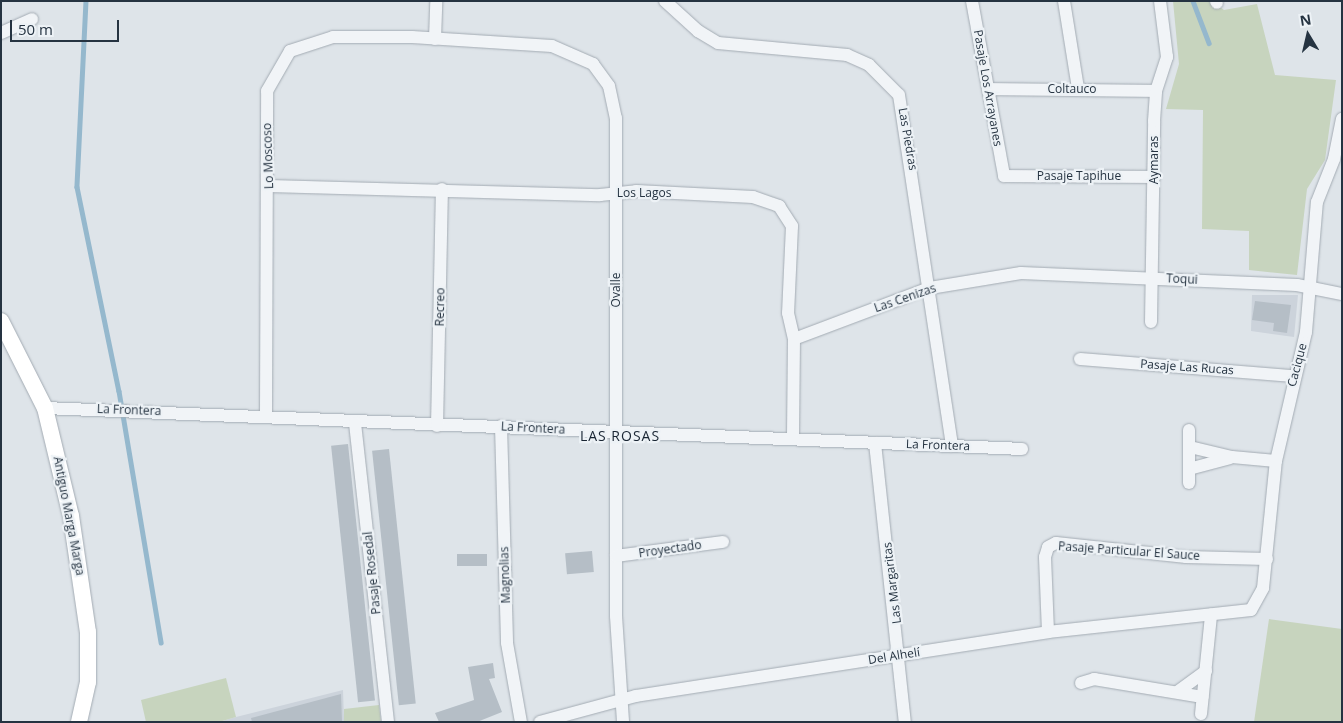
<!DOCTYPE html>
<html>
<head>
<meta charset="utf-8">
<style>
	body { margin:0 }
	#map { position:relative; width:1343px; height:723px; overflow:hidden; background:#dee4e9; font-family:"Open Sans",sans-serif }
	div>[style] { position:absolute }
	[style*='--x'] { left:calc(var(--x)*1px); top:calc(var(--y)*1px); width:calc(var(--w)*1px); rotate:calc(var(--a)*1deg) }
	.built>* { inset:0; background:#ccd3db }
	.green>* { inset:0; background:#c7d4be }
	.stream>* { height:4.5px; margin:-2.25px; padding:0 2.25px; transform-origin:2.25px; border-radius:2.25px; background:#95b8cd }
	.building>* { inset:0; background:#b5bec6; transform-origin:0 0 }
	.roads { filter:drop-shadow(0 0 1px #a3abb3) drop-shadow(0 0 1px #a3abb3) }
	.street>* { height:12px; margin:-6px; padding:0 6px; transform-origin:6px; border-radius:6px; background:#f1f4f7 }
	.secondary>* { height:16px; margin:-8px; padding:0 8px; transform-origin:8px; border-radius:8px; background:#fff }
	span { translate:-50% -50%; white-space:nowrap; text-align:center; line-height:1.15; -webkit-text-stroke:4.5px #edf2f6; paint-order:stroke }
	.street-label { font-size:12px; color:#253341 }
	.neighbourhood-label { font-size:14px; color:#182432; letter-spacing:1px }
	.frame { position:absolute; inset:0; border:2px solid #253341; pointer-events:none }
	.north { position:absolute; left:1283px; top:10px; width:50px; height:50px; -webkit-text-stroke:4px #edf2f6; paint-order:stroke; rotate:351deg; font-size:14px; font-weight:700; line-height:20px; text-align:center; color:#253341 }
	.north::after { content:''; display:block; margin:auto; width:18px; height:22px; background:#253341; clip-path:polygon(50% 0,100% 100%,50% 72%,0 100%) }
	.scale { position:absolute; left:10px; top:20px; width:109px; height:22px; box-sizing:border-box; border:2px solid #253341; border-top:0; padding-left:6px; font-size:15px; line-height:18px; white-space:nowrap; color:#253341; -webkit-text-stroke:4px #edf2f6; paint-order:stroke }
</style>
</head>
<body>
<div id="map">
	<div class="built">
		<i style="clip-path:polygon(1252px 295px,1298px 295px,1294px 337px,1251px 331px)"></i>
		<i style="clip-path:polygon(343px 690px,344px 722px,219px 722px,236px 717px)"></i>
	</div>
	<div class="green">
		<i style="clip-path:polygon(1173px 1px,1212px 1px,1224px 10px,1257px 4px,1275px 75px,1336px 80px,1325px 160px,1307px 189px,1297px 275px,1249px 270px,1249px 231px,1202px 229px,1203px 110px,1166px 109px,1179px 64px)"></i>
		<i style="clip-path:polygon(1269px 619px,1342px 629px,1342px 722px,1254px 722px)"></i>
		<i style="clip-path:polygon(226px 678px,236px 717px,219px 722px,146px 722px,141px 700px)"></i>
		<i style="clip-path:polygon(379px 705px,381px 722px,344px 722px,344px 709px)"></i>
	</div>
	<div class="stream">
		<i style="--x:86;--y:1;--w:186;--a:92.8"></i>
		<i style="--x:77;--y:187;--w:208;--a:78.4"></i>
		<i style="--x:119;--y:391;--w:255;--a:80.5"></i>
		<i style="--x:1193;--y:1;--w:45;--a:69.1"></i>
	</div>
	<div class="building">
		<i style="clip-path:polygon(1255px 301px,1291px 305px,1287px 333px,1273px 331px,1274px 323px,1252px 320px)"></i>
		<i style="left:348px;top:444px;width:258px;height:17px;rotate:84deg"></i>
		<i style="left:389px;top:449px;width:256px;height:17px;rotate:84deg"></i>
		<i style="left:592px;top:551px;width:21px;height:27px;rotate:85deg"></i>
		<i style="left:487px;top:554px;width:12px;height:30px;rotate:90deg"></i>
		<i style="clip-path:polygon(493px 663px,495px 678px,489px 679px,502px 712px,477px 722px,439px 722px,435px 713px,474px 700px,468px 667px)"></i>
		<i style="clip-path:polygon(341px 694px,342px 722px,252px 722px,251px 718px)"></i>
	</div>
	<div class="roads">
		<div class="street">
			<i style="--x:665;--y:1;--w:45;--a:42.3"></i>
			<i style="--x:698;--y:31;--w:23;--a:31"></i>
			<i style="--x:718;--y:43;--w:130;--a:5.3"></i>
			<i style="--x:847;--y:55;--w:24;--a:24"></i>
			<i style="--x:869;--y:65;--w:42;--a:45"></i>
			<i style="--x:899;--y:95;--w:355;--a:81.4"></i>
			<i style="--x:972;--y:1;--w:178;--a:79.6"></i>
			<i style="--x:1004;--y:176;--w:150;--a:0.4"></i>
			<i style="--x:1064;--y:1;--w:88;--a:80.9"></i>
			<i style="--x:1216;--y:1;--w:2;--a:63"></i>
			<i style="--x:1;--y:33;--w:34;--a:-24"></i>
			<i style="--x:435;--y:39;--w:38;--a:-88"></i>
			<i style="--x:989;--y:89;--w:167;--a:0.7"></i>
			<i style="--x:269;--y:186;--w:331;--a:1.6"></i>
			<i style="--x:600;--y:195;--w:36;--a:-6"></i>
			<i style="--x:636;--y:191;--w:117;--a:2.9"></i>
			<i style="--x:753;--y:197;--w:28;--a:19"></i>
			<i style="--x:779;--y:206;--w:24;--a:57"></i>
			<i style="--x:792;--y:226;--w:87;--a:92.6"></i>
			<i style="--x:788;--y:313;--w:27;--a:77"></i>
			<i style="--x:794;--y:339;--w:100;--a:90.6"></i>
			<i style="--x:1151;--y:322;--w:201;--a:-89.1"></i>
			<i style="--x:1154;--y:121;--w:30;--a:-86"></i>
			<i style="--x:1156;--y:91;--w:36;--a:-72"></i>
			<i style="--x:1167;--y:57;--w:56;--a:-97.1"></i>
			<i style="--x:794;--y:339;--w:145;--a:-20.6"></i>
			<i style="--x:930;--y:288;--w:92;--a:-9.4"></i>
			<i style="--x:1021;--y:273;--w:276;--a:2.5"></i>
			<i style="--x:1297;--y:285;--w:46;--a:11.3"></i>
			<i style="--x:1080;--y:359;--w:214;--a:4.6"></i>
			<i style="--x:45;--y:408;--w:978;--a:2.4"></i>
			<i style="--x:266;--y:415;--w:324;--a:-89.8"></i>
			<i style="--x:267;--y:91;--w:46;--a:-60.1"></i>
			<i style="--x:290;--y:51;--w:45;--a:-18"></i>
			<i style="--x:333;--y:37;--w:79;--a:0"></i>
			<i style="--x:412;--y:37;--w:140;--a:3.7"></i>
			<i style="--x:552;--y:46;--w:45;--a:23.7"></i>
			<i style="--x:593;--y:64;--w:27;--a:54"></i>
			<i style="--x:609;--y:86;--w:33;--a:78"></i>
			<i style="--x:616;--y:118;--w:498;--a:90"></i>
			<i style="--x:616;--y:616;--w:106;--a:86.2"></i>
			<i style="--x:355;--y:423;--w:301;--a:83.7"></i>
			<i style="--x:437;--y:426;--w:237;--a:-88.8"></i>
			<i style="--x:501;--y:426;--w:217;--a:88.4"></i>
			<i style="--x:507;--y:643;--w:80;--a:80"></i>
			<i style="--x:1189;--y:430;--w:53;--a:90"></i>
			<i style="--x:875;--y:443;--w:281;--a:83.9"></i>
			<i style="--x:1190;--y:447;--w:43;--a:13.4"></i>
			<i style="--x:1232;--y:457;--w:44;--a:5.2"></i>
			<i style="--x:1189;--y:469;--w:42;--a:-15"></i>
			<i style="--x:616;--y:556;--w:108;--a:-7.5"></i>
			<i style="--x:1048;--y:632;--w:75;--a:-92.3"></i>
			<i style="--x:1045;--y:557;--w:10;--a:-73"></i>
			<i style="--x:1048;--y:547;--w:9;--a:-27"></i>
			<i style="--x:1056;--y:543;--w:131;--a:6.1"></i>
			<i style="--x:1186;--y:557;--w:81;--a:1.4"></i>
			<i style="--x:1081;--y:683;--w:14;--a:-17"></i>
			<i style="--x:1094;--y:679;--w:110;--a:9.4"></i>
			<i style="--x:1177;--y:692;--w:36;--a:-36"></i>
			<i style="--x:1201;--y:714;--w:100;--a:-84.2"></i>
			<i style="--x:540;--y:722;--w:99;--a:-15.2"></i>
			<i style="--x:636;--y:696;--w:417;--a:-8.8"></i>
			<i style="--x:1048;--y:632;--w:204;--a:-6.2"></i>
			<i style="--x:1251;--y:610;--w:25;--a:-61"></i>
			<i style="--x:1263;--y:588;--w:128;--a:-84.2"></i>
			<i style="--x:1276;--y:461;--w:132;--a:-76.9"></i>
			<i style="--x:1306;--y:332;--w:130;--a:-85.2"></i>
			<i style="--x:1317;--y:202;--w:46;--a:-68.4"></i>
			<i style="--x:1334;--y:159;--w:41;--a:-78.7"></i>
		</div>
		<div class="secondary">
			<i style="--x:1;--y:321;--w:97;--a:63.2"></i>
			<i style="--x:45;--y:408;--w:111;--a:76.5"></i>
			<i style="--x:71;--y:516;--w:117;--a:81.7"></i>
			<i style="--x:88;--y:632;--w:50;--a:90"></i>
			<i style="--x:88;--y:682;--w:41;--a:102.7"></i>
		</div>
	</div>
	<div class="street-label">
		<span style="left:988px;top:88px;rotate:80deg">Pasaje Los Arrayanes</span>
		<span style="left:1072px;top:89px">Coltauco</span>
		<span style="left:908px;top:139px;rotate:80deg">Las Piedras</span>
		<span style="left:268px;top:156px;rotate:-92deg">Lo Moscoso</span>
		<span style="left:1154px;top:160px;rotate:-90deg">Aymaras</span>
		<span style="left:1079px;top:176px">Pasaje Tapihue</span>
		<span style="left:644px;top:193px">Los Lagos</span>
		<span style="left:1182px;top:279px;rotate:3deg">Toqui</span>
		<span style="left:616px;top:290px;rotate:-90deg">Ovalle</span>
		<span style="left:905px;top:298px;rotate:-19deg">Las Cenizas</span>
		<span style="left:440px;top:307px;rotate:-89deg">Recreo</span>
		<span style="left:1297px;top:365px;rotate:-75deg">Cacique</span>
		<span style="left:1187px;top:367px;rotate:4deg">Pasaje Las Rucas</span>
		<span style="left:129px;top:410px;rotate:2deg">La Frontera</span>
		<span style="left:533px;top:428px;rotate:3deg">La Frontera</span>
		<span style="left:938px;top:445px;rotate:2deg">La Frontera</span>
		<span style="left:69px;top:516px;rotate:79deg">Antiguo Marga Marga</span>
		<span style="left:670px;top:549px;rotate:-8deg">Proyectado</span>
		<span style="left:1129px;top:551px;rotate:4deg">Pasaje Particular El Sauce</span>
		<span style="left:372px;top:573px;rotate:-96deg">Pasaje Rosedal</span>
		<span style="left:505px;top:575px;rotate:-92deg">Magnolias</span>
		<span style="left:892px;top:583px;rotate:-97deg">Las Margaritas</span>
		<span style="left:894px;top:656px;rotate:-9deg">Del Alhelí</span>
	</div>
	<div class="neighbourhood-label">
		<span style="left:620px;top:436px">LAS ROSAS</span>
	</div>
	<div class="frame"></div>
	<div class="north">N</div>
	<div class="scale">50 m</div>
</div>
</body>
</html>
